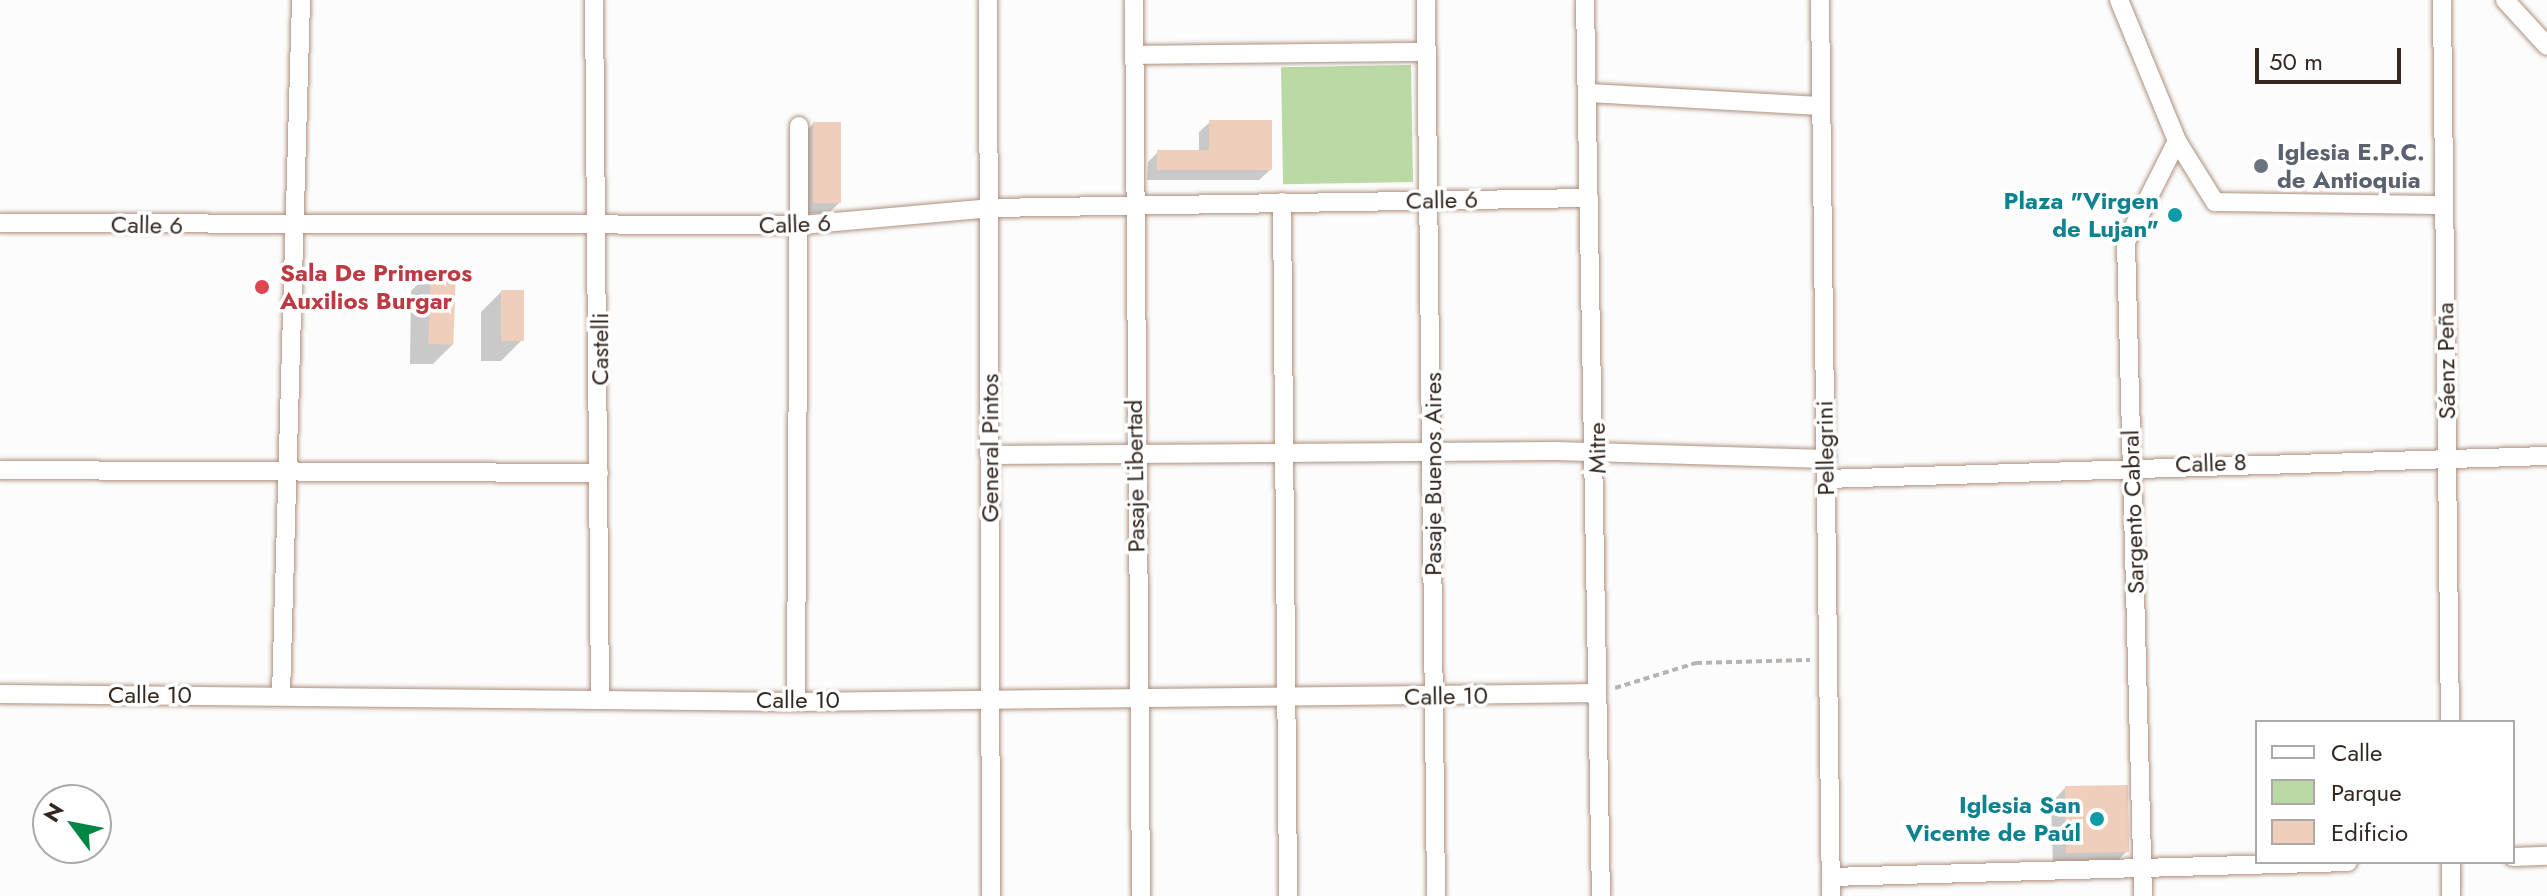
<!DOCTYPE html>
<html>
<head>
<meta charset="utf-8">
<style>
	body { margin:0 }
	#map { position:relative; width:2547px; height:896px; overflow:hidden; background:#fcfcfc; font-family:Jost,sans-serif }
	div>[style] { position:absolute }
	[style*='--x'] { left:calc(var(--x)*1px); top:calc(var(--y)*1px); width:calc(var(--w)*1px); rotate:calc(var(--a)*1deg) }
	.green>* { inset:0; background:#bad9a4; transform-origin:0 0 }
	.shadow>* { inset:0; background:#0003 }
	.building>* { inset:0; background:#efcebb; transform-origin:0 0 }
	.path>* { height:4px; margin-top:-2px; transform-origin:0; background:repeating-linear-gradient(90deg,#b7b3b0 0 6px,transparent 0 10px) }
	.roads { filter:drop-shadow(0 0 2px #ae907d) drop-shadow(0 0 2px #ae907d) }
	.minor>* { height:18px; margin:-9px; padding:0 9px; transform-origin:9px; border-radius:9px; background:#fff }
	.dots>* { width:22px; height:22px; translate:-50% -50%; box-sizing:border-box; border:4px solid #fff; border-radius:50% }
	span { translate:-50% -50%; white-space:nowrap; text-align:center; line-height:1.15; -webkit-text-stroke:7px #fff; paint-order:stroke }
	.worship-label { font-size:24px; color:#5b616d; font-weight:700 }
	.left { translate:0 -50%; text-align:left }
	.street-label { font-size:24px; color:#332720 }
	.culture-label { font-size:24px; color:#0d838f; font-weight:700 }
	.right { translate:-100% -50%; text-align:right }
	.health-label { font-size:24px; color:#be3a42; font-weight:700 }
	.legend { position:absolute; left:2255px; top:720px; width:260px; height:144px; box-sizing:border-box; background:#fff; border:2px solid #ada9a6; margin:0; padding:10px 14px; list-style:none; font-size:24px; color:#332720 }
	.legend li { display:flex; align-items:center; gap:16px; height:40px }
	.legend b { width:40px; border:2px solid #ada9a6 }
	.north { position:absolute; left:32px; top:784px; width:80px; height:80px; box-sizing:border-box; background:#fff; border:2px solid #ada9a6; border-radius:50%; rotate:302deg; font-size:22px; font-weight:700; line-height:32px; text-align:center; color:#332720 }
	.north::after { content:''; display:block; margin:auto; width:28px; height:36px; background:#008642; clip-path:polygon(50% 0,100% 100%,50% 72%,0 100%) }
	.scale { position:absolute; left:2255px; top:48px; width:146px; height:36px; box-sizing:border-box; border:4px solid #332720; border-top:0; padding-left:10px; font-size:24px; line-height:28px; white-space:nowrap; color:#332720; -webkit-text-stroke:6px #fff; paint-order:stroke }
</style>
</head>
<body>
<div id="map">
	<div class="green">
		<i style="left:1411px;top:65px;width:117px;height:130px;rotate:89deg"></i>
	</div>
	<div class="shadow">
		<i style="clip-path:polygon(1210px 122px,1270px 170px,1259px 180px,1147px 180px,1148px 162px,1158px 152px,1199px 152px,1199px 132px)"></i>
		<i style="clip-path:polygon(813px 124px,840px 202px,829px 213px,803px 213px,803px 134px)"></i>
		<i style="clip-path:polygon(432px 270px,453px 344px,433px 364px,410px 364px,411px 291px)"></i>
		<i style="clip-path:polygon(501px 292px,521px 341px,501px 361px,481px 361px,481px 312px)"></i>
		<i style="clip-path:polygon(2065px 788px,2127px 851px,2113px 866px,2053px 867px,2051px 803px)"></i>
	</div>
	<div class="building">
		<i style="clip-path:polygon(1209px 120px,1272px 120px,1272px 170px,1157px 170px,1157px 150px,1209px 150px)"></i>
		<i style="left:813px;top:122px;width:28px;height:81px"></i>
		<i style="left:431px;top:268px;width:25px;height:76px;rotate:2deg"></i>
		<i style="left:501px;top:290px;width:23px;height:51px"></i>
		<i style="left:2128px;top:785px;width:67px;height:63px;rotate:89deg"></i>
	</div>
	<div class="path">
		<i style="--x:1615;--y:688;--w:85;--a:-17.2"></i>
		<i style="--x:1696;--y:663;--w:114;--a:-1.5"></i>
	</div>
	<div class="roads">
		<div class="minor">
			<i style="--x:594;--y:0;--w:698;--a:89.51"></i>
			<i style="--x:988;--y:0;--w:896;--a:89.81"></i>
			<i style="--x:1134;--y:0;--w:896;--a:89.55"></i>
			<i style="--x:1426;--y:0;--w:896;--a:89.36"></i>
			<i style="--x:1585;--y:0;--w:896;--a:88.98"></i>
			<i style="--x:1820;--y:0;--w:896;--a:89.3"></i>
			<i style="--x:2119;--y:0;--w:152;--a:67.6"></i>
			<i style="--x:2177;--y:141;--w:72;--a:58.1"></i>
			<i style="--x:2215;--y:202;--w:229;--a:0.8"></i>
			<i style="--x:2442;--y:0;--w:722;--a:89.37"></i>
			<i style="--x:2505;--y:0;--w:62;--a:47.6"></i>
			<i style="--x:1134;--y:55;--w:292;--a:-0.6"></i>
			<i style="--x:1589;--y:93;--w:231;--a:3.2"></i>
			<i style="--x:1282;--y:202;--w:694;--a:89.5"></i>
			<i style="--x:0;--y:223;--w:802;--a:0.14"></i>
			<i style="--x:802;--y:225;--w:190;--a:-5.1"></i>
			<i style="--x:991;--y:208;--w:598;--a:-0.96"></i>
			<i style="--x:989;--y:455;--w:567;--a:-0.4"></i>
			<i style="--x:1556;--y:451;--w:270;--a:1.7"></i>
			<i style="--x:0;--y:470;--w:599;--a:0.29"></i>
			<i style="--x:1826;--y:479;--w:721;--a:-1.83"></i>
			<i style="--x:0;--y:694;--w:796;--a:0.58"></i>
			<i style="--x:796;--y:702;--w:800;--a:-0.64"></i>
			<i style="--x:281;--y:695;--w:695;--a:-88.35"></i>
			<i style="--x:796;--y:702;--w:576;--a:-89.7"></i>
			<i style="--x:2513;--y:857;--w:34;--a:-2"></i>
			<i style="--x:2451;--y:862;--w:34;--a:90"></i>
			<i style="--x:1831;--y:877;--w:517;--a:-1.66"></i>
			<i style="--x:2143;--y:896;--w:654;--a:-91.49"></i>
			<i style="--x:2126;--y:242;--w:113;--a:-63.2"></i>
		</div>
	</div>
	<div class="dots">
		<i style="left:2261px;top:166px;background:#6b7280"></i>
		<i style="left:2175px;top:215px;background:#0f9aa8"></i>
		<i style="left:262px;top:287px;background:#e0444e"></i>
		<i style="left:2097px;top:819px;background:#0f9aa8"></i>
	</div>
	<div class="worship-label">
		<span class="left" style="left:2277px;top:166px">Iglesia E.P.C.<br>de Antioquia</span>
	</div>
	<div class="street-label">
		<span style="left:1442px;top:200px;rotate:-1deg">Calle 6</span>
		<span style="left:795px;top:224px;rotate:-2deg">Calle 6</span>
		<span style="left:147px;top:225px;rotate:1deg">Calle 6</span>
		<span style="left:600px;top:349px;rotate:-90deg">Castelli</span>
		<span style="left:2446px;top:361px;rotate:-91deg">Sáenz Peña</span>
		<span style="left:990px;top:448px;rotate:-90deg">General Pintos</span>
		<span style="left:1597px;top:448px;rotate:-91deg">Mitre</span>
		<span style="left:1825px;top:448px;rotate:-91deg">Pellegrini</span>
		<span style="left:2211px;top:463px;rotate:-2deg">Calle 8</span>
		<span style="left:1433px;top:474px;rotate:-90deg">Pasaje Buenos Aires</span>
		<span style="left:1135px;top:476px;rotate:-91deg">Pasaje Libertad</span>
		<span style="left:2133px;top:512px;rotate:-92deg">Sargento Cabral</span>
		<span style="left:150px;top:695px">Calle 10</span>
		<span style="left:1446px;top:696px;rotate:-1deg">Calle 10</span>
		<span style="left:798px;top:700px">Calle 10</span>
	</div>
	<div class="culture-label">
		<span class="right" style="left:2159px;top:215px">Plaza "Virgen<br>de Lujan"</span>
		<span class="right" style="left:2081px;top:819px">Iglesia San<br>Vicente de Paúl</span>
	</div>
	<div class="health-label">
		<span class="left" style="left:280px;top:287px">Sala De Primeros<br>Auxilios Burgar</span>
	</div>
	<ul class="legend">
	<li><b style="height:10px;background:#fff"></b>Calle</li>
	<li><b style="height:22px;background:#bad9a4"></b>Parque</li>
	<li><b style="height:22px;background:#efcebb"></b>Edificio</li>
	</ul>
	<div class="north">N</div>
	<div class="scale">50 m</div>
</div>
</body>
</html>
